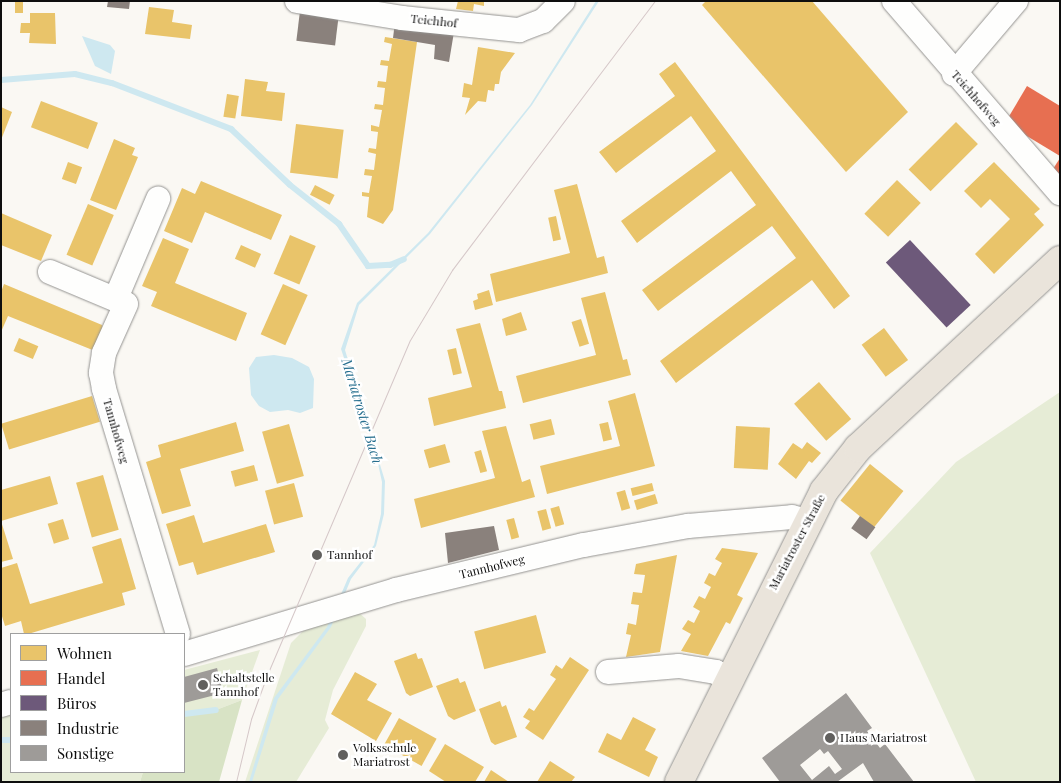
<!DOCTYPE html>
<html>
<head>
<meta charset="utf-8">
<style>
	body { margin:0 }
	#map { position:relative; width:1061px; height:783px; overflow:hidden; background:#faf8f3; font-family:"Playfair Display",serif }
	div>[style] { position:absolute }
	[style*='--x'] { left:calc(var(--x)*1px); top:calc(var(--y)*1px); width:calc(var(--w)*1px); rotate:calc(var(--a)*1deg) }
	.green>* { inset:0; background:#e6ecd6 }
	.forest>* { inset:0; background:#d8e3c5 }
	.water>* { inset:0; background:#cee8f0 }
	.homes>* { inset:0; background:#e9c46a; transform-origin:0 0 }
	.shops>* { inset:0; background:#e76f51 }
	.offices>* { inset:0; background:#6d597a; transform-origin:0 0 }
	.industry>* { inset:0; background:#8a817c; transform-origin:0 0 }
	.stream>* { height:6px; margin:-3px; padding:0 3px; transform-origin:3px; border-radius:3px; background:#cee8f0 }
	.building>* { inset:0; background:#9e9b98 }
	.roads { filter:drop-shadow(0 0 1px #949391) drop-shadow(0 0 1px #949391) }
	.minor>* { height:24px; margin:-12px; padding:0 12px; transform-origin:12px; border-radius:12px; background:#fefefd }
	.major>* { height:28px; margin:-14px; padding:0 14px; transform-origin:14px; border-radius:14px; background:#eae4db }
	.tram>* { height:1px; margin:-0.5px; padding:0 0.5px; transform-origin:0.5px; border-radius:0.5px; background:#d5c7c8 }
	.dots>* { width:14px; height:14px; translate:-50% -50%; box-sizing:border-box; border:2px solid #fff; border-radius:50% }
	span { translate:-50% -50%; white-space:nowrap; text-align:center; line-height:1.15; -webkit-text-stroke:5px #fff; paint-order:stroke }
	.street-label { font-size:12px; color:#0e0e0e }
	.poi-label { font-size:12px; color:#0e0e0e }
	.left { translate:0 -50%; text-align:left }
	.water-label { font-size:14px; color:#276f8f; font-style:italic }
	.frame { position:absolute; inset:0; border:2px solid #0e0e0e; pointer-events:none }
	.legend { position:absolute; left:10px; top:633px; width:175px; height:140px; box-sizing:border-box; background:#fff; border:1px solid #9f9f9f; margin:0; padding:6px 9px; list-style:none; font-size:15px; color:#0e0e0e }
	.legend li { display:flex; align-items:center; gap:10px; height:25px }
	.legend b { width:25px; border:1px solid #9f9f9f }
</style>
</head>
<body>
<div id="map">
	<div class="green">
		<i style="clip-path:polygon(1060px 392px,1060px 782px,976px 782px,870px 553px,956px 462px)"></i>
		<i style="clip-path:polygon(357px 611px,366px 619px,366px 626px,333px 690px,325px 720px,329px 728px,296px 782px,245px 782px,291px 643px,312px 622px)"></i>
		<i style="clip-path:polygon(260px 650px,242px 700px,216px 710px,184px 715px,184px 670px)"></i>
		<i style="clip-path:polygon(11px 714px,11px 772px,143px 772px,140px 782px,1px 782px,1px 717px)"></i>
	</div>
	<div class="forest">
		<i style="clip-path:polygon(242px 700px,219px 782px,140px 782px,143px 772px,184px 772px,184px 715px,216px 710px)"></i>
	</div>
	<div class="water">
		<i style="clip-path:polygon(596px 1px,599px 1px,532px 105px,430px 234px,359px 305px,345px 350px,385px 481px,384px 514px,376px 546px,351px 579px,331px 627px,278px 699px,252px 782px,249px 782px,274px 698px,327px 627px,348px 578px,374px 545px,381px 514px,382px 482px,375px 450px,341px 349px,357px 303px,428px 233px,530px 105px)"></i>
		<i style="clip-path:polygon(82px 36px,110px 45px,115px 51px,111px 74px,95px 66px)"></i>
		<i style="clip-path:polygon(274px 355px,292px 358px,309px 367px,314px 379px,313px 408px,300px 413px,288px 410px,270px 412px,259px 406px,251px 395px,249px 368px,256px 357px)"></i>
	</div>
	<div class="homes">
		<i style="left:15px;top:1px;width:8px;height:12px"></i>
		<i style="clip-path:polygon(458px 1px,484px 1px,484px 6px,474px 4px,473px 11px,456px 9px)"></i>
		<i style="clip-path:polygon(706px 1px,812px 1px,908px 112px,846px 172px,702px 5px)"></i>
		<i style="clip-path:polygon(149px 7px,174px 10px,172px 22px,192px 25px,190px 39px,145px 34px)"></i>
		<i style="clip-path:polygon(30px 13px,55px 13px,56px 44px,29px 43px,30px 33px,20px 33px,21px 23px,30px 23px)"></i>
		<i style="clip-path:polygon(385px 37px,417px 42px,393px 210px,383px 224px,367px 217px,369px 197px,362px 196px,362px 192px,369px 193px,372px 176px,364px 175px,365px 169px,374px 170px,376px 154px,368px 152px,369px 148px,376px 149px,378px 132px,371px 131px,371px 125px,379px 127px,382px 110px,374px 109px,375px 104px,383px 105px,385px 88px,377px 87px,378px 81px,386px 82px,388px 66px,380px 65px,381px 60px,389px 61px,392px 44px,384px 42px)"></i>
		<i style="clip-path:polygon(478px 47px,515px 53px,501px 72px,499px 84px,495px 84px,494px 91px,488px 90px,486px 102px,478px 101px,465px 115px,470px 98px,462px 97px,464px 83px,472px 85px)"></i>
		<i style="clip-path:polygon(675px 62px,850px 296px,834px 309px,812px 280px,676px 383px,660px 361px,796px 258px,772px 226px,658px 311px,642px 290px,756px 205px,731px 171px,637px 243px,621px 221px,716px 151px,691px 116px,616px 173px,599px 152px,675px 96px,659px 74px)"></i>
		<i style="clip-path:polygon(245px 79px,268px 82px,266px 91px,285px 93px,282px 121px,241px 116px)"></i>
		<i style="left:227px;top:94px;width:12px;height:23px;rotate:9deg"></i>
		<i style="left:41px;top:101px;width:61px;height:28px;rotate:21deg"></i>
		<i style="clip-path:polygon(1px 107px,12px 112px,1px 140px)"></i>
		<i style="left:956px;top:122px;width:31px;height:67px;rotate:45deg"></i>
		<i style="left:296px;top:124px;width:48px;height:49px;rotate:7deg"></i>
		<i style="clip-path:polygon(114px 139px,135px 148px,132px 155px,138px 157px,116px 210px,90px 200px)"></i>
		<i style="left:68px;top:162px;width:15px;height:18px;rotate:20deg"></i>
		<i style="clip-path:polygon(994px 162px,1040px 209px,1034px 214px,1044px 225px,994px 274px,975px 254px,1010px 219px,990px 199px,981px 208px,964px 191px)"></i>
		<i style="left:897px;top:180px;width:33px;height:47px;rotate:44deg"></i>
		<i style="clip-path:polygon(201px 181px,282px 215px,271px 240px,205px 212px,192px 243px,164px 231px,182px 188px,195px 194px)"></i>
		<i style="clip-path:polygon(577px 184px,597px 258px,604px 256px,608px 273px,496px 302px,490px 274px,570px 253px,554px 190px)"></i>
		<i style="left:315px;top:185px;width:22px;height:11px;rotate:27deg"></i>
		<i style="left:88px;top:204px;width:28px;height:55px;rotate:23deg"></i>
		<i style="clip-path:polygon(1px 213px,52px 235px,41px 261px,1px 245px)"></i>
		<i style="left:556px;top:216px;width:24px;height:8px;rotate:78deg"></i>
		<i style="left:290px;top:235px;width:28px;height:42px;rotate:23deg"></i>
		<i style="clip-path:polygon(163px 238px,189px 249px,175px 283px,247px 313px,236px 341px,151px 306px,157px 292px,142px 286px)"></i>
		<i style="left:241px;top:245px;width:22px;height:15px;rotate:24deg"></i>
		<i style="clip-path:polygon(4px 284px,102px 325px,104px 330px,95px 351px,8px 316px,1px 332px,1px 292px)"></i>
		<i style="left:283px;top:284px;width:27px;height:55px;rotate:24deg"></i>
		<i style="clip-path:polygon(489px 290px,493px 305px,475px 310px,473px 301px,478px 299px,477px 294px)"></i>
		<i style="clip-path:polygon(605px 292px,623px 360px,627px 359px,631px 375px,523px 403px,516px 376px,596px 355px,581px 298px)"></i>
		<i style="clip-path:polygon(521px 312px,527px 330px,506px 336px,502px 319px)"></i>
		<i style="left:581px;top:319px;width:26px;height:10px;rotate:72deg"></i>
		<i style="clip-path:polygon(480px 323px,499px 391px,502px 391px,506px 408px,434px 426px,428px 398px,472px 387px,456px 329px)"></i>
		<i style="left:884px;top:328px;width:40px;height:28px;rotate:53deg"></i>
		<i style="left:19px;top:338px;width:21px;height:14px;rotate:23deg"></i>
		<i style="left:456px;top:348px;width:26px;height:9px;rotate:77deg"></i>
		<i style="left:819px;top:382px;width:49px;height:33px;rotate:49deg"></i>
		<i style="clip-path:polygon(635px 393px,655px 466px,547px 494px,540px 466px,620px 446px,608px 401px)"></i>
		<i style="left:92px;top:396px;width:27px;height:95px;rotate:73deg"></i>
		<i style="left:551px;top:419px;width:16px;height:22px;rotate:76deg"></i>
		<i style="clip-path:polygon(236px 422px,244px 451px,180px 469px,191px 506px,162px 514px,146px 462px,161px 457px,158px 445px)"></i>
		<i style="left:608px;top:422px;width:18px;height:9px;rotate:77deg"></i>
		<i style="left:289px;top:424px;width:54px;height:28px;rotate:74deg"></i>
		<i style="clip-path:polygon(506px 426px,522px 482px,530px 479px,535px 497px,421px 528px,414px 499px,495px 478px,482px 431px)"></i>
		<i style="left:736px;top:426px;width:34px;height:42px;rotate:3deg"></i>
		<i style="clip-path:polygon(807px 442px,821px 453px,812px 463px,809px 461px,796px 479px,778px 464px,793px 443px,802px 449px)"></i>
		<i style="left:445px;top:444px;width:19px;height:22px;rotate:74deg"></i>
		<i style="left:481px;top:450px;width:22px;height:7px;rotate:74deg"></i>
		<i style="left:870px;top:464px;width:43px;height:47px;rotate:39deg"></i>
		<i style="left:254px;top:465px;width:16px;height:24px;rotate:75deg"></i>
		<i style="left:103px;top:475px;width:57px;height:28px;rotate:74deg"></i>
		<i style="clip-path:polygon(50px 476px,58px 504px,1px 521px,1px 490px)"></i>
		<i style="left:294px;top:483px;width:35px;height:30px;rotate:75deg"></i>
		<i style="left:652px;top:483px;width:8px;height:22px;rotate:76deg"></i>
		<i style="left:625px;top:490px;width:19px;height:9px;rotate:74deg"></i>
		<i style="left:655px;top:494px;width:10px;height:22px;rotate:73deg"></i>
		<i style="left:559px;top:506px;width:19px;height:9px;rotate:74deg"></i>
		<i style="left:546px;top:509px;width:20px;height:9px;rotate:75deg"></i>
		<i style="clip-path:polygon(194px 515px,203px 543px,266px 524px,275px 552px,197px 575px,193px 562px,179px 566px,166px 524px)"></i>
		<i style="left:514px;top:518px;width:20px;height:8px;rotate:75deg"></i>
		<i style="left:63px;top:519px;width:21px;height:16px;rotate:73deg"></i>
		<i style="clip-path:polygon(1px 521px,13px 559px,1px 562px)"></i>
		<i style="clip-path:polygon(121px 538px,136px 589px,122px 593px,125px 605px,28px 634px,24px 634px,21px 621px,5px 626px,1px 613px,1px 568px,17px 563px,30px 604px,103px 583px,92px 547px)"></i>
		<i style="clip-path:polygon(722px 548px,758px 553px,737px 595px,743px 598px,730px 624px,726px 622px,708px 656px,681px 651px,691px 634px,682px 629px,688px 620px,694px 623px,700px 611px,693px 607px,699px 596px,705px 599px,711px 587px,704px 583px,709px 573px,715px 576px,722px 563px,715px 559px)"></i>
		<i style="clip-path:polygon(677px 555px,660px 652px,626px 657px,631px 635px,626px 634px,628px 623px,636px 625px,639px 605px,631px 604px,633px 592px,642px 593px,645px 575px,634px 574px,636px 564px)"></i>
		<i style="left:536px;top:615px;width:39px;height:64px;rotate:75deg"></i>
		<i style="clip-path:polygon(416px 653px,418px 659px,422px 658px,433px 687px,410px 696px,406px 693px,394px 661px)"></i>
		<i style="clip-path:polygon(570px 657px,589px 670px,543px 740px,525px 728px,530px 721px,523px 717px,529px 708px,534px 711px,556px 679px,550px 675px,556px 665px,562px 669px)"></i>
		<i style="clip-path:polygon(355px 672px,377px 684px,367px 700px,392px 713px,376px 741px,331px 714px)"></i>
		<i style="clip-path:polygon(458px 678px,460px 683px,465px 681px,476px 711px,454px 720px,448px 716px,436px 686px)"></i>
		<i style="clip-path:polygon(500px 701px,502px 707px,506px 705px,517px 737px,495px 745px,491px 742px,479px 709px)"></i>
		<i style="clip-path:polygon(633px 717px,656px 729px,645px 750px,658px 757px,649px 777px,598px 752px,607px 733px,621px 740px)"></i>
		<i style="left:399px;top:718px;width:43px;height:31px;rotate:29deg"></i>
		<i style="clip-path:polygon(445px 744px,484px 767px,475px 782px,446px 782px,429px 771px)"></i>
		<i style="clip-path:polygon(550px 761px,575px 777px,571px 782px,537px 782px)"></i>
		<i style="clip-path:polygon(491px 770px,509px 782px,484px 782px)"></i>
	</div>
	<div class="shops">
		<i style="clip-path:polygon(1027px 86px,1060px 106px,1060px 156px,1005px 123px)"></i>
		<i style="clip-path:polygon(1060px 158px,1060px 184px,1048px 177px)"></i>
	</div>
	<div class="offices">
		<i style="left:910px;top:240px;width:89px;height:33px;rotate:47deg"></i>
	</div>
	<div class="industry">
		<i style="clip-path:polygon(108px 1px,130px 1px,129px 9px,107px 7px)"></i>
		<i style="left:300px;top:11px;width:39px;height:30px;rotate:7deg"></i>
		<i style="clip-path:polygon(395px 22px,454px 32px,449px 62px,434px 59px,435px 45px,393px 38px)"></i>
		<i style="left:860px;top:516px;width:19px;height:15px;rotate:36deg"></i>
		<i style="clip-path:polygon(494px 526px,499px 550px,448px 563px,445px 533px)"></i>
	</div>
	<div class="stream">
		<i style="--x:1;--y:80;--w:74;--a:-4.6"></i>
		<i style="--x:75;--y:74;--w:38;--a:14"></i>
		<i style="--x:112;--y:83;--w:128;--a:21.1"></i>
		<i style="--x:231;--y:129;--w:81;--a:43.5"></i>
		<i style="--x:290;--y:185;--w:63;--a:38.5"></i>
		<i style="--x:339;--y:224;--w:51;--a:55.4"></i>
		<i style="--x:368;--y:266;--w:22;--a:-3"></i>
		<i style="--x:390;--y:265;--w:15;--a:-23"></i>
		<i style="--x:184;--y:714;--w:32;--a:-7"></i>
		<i style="--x:1;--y:740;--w:10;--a:0"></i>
	</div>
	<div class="building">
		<i style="clip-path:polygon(217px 668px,223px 693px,184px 703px,184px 677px)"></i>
		<i style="clip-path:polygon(evenodd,846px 693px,872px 728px,867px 731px,880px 748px,885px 744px,914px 782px,874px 782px,863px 763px,837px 782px,780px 782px,762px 758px,846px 693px,820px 749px,824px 754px,828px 751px,842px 769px,835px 774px,829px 766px,812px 780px,800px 765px,820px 749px)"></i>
	</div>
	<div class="roads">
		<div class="minor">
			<i style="--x:297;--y:1;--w:106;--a:9.2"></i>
			<i style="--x:402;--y:18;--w:118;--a:5.9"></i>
			<i style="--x:519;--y:30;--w:26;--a:-21"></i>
			<i style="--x:543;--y:21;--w:28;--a:-45"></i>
			<i style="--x:894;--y:1;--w:254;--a:49.2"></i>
			<i style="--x:954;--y:74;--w:96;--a:-49.7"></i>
			<i style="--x:50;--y:272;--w:82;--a:22.8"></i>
			<i style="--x:126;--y:304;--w:54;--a:114.2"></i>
			<i style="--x:104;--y:353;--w:20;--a:99"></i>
			<i style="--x:101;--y:373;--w:16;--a:79"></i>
			<i style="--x:104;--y:389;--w:256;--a:73.2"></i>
			<i style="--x:116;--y:298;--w:108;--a:-67"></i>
			<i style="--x:184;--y:654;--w:221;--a:-16.8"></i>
			<i style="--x:396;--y:590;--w:193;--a:-13.5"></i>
			<i style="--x:584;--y:545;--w:106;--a:-10.4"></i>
			<i style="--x:688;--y:526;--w:104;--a:-4.9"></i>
			<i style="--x:792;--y:517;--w:16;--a:15"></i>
			<i style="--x:608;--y:672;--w:71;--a:-4.8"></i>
			<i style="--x:679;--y:666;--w:37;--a:9"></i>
			<i style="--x:716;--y:672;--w:16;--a:35"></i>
			<i style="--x:1;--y:705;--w:10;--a:-17"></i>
		</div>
		<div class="major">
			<i style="--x:679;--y:782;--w:325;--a:-63.5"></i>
			<i style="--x:824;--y:491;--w:55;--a:-51.7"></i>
			<i style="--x:858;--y:448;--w:276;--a:-42.9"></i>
		</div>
	</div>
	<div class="tram">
		<i style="--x:236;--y:782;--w:65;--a:-76.6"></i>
		<i style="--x:251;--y:719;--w:47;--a:-70"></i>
		<i style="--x:267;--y:675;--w:364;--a:-66.9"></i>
		<i style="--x:410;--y:340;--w:82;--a:-59"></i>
		<i style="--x:452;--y:270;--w:337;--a:-53"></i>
	</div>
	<div class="dots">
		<i style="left:317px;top:555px;background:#61605e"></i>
		<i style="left:203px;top:685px;background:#61605e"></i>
		<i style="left:830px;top:738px;background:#61605e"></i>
		<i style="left:343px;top:755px;background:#61605e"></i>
	</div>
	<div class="street-label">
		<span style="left:434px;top:21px;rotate:6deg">Teichhof</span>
		<span style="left:976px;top:98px;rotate:49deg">Teichhofweg</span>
		<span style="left:116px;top:431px;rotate:74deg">Tannhofweg</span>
		<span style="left:797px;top:542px;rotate:-62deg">Mariatroster Straße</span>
		<span style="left:492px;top:567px;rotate:-14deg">Tannhofweg</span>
	</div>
	<div class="poi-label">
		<span class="left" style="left:327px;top:555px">Tannhof</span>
		<span class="left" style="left:213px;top:685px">Schaltstelle<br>Tannhof</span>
		<span class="left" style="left:840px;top:738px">Haus Mariatrost</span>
		<span class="left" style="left:353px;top:755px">Volksschule<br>Mariatrost</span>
	</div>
	<div class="water-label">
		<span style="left:362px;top:411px;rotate:73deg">Mariatroster Bach</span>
	</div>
	<div class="frame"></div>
	<ul class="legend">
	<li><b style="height:14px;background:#e9c46a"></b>Wohnen</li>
	<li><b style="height:14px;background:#e76f51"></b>Handel</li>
	<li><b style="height:14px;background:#6d597a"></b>Büros</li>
	<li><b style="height:14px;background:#8a817c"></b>Industrie</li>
	<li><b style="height:14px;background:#9e9b98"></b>Sonstige</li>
	</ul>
</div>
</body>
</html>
